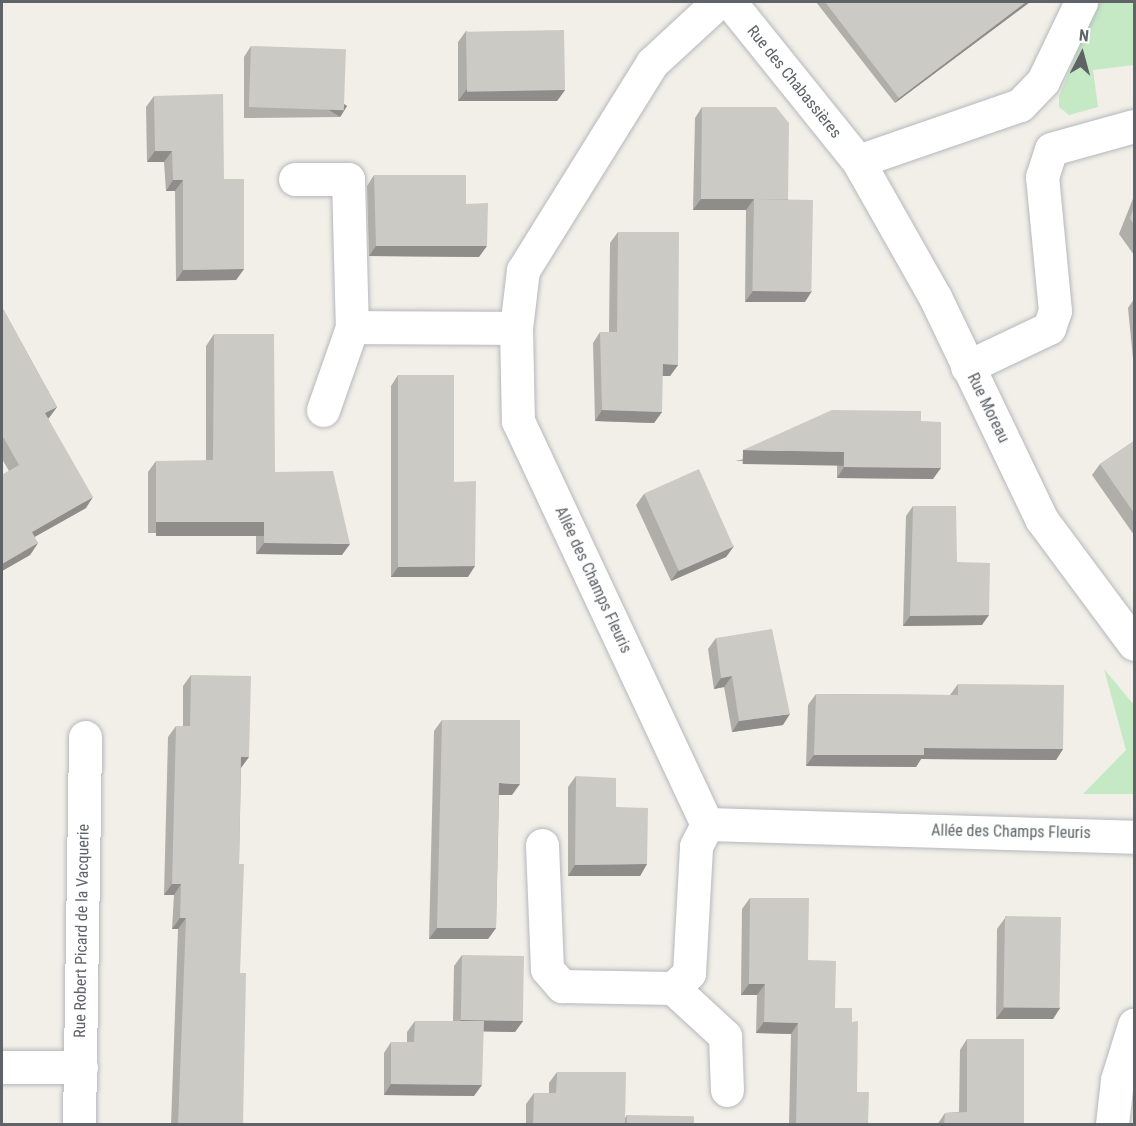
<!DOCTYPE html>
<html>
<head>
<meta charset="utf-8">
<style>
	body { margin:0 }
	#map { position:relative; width:1136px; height:1126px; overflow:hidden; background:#f1efe8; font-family:"Roboto Condensed",sans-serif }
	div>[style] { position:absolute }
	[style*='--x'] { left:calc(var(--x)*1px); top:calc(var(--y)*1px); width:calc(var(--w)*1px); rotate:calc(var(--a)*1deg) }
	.green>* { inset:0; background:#c5e8c5 }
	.roads { filter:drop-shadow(0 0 2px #b5b8bc) drop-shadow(0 0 2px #b5b8bc) }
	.minor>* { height:33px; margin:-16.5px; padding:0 16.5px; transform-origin:16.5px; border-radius:16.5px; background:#fff }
	.wall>* { inset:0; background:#afaea9 }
	.shaded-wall>* { inset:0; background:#8f8d8a; transform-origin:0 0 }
	.building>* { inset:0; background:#cccac5; transform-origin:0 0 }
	span { translate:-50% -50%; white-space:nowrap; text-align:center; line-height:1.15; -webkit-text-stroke:6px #fff; paint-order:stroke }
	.street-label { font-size:16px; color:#5f6368 }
	.frame { position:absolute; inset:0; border:3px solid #5f6368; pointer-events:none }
	.north { position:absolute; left:1052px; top:24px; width:60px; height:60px; -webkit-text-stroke:4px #fff; paint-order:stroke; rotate:6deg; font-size:16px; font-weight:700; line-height:24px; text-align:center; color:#5f6368 }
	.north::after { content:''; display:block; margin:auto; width:21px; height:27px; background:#5f6368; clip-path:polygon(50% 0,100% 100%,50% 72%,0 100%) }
</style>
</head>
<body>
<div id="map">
	<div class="green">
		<i style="clip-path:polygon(1096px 2px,1134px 2px,1134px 65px,1093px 70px,1098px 107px,1069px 115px,1059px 107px,1059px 97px)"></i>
		<i style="clip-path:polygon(1104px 669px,1134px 705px,1134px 794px,1083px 794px,1126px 750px)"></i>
	</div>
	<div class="roads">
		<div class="minor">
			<i style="--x:718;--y:2;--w:90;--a:137.3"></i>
			<i style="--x:652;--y:63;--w:244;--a:121.9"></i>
			<i style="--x:523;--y:270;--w:58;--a:96.9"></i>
			<i style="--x:516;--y:328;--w:93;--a:88.8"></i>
			<i style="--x:518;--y:421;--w:445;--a:64.9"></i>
			<i style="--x:707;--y:824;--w:427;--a:1.7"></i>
			<i style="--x:730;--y:2;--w:204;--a:51.2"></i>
			<i style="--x:858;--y:161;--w:156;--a:60.5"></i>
			<i style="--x:935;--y:297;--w:247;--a:64.4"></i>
			<i style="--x:1042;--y:520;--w:154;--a:53.4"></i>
			<i style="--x:1051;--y:149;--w:86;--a:-15.5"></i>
			<i style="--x:858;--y:161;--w:171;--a:-19.1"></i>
			<i style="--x:1020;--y:105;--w:33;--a:-46"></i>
			<i style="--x:1043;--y:81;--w:88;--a:-64.3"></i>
			<i style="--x:295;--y:179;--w:53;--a:0"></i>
			<i style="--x:348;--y:179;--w:148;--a:88.5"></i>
			<i style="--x:352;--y:327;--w:164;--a:0.3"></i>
			<i style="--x:967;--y:367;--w:91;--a:-25.4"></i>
			<i style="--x:1049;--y:328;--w:18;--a:-71"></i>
			<i style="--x:1055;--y:311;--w:135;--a:-95.5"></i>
			<i style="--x:1042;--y:177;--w:29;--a:-72"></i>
			<i style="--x:323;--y:410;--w:88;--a:-70.7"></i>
			<i style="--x:542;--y:845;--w:124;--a:87.7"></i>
			<i style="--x:547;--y:969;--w:23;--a:49"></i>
			<i style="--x:562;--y:986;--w:111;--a:1"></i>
			<i style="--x:673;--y:988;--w:22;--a:-43"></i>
			<i style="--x:689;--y:973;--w:127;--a:-86.8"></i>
			<i style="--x:696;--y:846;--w:25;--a:-63"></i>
			<i style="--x:673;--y:988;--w:71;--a:42.7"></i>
			<i style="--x:725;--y:1036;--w:54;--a:87.9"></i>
			<i style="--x:2;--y:1067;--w:79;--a:0"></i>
			<i style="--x:79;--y:1124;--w:387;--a:-89.1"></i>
			<i style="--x:1112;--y:1124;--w:44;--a:-83.5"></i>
			<i style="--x:1117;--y:1080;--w:58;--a:-72.8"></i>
		</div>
	</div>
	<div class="wall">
		<i style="clip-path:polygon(816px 2px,1030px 2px,895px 103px)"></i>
		<i style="clip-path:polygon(466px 31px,565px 90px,557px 101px,458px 101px,458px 42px)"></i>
		<i style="clip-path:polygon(251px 46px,347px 106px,340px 117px,244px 118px,244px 57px)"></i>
		<i style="clip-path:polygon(154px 96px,224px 179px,244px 269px,236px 280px,176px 281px,175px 191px,166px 191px,164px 162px,147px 162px,146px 107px)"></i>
		<i style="clip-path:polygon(702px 107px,788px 199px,805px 302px,745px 302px,746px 210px,693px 210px,695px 118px)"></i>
		<i style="clip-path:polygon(374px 175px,466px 204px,479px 257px,369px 256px,367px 186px)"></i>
		<i style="clip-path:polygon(1134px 196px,1134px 255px,1119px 234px)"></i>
		<i style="clip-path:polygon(618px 232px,678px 365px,670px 376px,662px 376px,662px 412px,654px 423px,595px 421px,593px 343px,600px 332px,609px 332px,610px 243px)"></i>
		<i style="clip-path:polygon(1134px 299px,1134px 369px,1128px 308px)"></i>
		<i style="clip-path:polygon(2px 307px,57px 407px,48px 418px,86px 508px,34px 537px,38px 543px,30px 555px,2px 571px,2px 475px,9px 471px,2px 459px)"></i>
		<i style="clip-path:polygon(214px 334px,275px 472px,342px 555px,256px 554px,256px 533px,148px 533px,148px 472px,156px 461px,206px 461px,206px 346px)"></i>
		<i style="clip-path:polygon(398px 375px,454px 482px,468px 577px,391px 577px,391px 386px)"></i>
		<i style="clip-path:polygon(921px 421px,933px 479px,837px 478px,837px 463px,735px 461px)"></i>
		<i style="clip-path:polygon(1134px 441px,1134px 535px,1092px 475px,1100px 464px)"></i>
		<i style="clip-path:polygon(644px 494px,734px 546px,726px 557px,671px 581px,636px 505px)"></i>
		<i style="clip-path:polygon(913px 506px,982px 625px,903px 626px,906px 516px)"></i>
		<i style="clip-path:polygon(716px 638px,783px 725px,732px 732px,724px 687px,714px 689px,708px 649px)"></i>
		<i style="clip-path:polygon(191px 675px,241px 768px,239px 864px,240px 973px,243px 1125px,171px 1125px,178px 929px,172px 929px,174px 895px,164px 895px,168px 737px,176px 726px,183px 726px,183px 686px)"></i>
		<i style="clip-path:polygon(958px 684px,1063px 749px,1056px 760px,921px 759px,916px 767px,806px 766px,808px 705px,816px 694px,950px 695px)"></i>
		<i style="clip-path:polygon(442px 720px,512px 795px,499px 795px,496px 928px,488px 939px,429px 939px,434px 731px)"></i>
		<i style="clip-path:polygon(576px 776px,616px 807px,647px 864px,640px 876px,568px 876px,568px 787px)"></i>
		<i style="clip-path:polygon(750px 898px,808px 960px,835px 1008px,852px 1022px,857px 1092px,868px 1125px,789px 1125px,791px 1034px,756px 1033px,757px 995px,741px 995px,742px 909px)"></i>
		<i style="clip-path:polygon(1005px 918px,1060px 1008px,1053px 1019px,996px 1019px,997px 929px)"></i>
		<i style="clip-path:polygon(462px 955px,523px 1021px,515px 1032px,483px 1031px,474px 1096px,384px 1095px,384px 1053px,391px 1042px,407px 1042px,407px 1032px,415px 1021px,453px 1021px,454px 966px)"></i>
		<i style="clip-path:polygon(967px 1039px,1024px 1125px,937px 1125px,945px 1113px,959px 1112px,960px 1050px)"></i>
		<i style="clip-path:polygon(557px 1072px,625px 1118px,627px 1115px,694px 1125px,526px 1125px,526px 1104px,534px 1093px,549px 1093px,549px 1083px)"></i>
	</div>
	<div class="shaded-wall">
		<i style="clip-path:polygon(1026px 2px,1030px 2px,895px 103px,899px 98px)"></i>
		<i style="clip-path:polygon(466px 90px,565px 90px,557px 101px,458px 101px)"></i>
		<i style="left:347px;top:106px;width:13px;height:96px;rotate:122deg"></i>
		<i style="clip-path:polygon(155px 151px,172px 151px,164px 162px,147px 162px)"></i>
		<i style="clip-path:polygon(173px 180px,183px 180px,175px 191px,166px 191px)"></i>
		<i style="clip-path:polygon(701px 199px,754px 199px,746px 210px,693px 210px)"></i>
		<i style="clip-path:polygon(376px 246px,487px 246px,479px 257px,369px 256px)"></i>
		<i style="clip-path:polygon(244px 269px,236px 280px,176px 281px,183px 270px)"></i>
		<i style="clip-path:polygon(753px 291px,812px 291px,805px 302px,745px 302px)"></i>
		<i style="clip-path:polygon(663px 364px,678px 365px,670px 376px,655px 376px)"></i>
		<i style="clip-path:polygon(57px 407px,49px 418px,37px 424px,45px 413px)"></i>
		<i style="clip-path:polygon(602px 410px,662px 412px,654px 423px,595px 421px)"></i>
		<i style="left:743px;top:450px;width:101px;height:14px;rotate:1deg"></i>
		<i style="clip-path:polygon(844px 467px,941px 468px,933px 479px,837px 478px)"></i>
		<i style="clip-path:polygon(93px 497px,86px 508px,24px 543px,32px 532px)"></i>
		<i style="left:156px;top:522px;width:108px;height:14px"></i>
		<i style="clip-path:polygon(38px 543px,30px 555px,2px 571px,2px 564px)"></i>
		<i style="clip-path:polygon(264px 543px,350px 544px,342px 555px,256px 554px)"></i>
		<i style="clip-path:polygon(734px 546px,726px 557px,671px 581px,678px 571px)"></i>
		<i style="clip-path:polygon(475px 566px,468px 577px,391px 577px,398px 567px)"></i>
		<i style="clip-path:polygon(989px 615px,982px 625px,903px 626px,910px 616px)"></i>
		<i style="clip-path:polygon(732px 676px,724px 687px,714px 689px,721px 678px)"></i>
		<i style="clip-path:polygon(790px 714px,783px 725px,732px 732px,739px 721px)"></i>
		<i style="clip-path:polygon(924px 748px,1063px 749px,1056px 760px,921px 759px,916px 767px,806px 766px,814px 755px)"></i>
		<i style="clip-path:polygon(241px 757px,249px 757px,241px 768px,233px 768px)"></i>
		<i style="clip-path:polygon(499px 783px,520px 784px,512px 795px,491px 795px)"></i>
		<i style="clip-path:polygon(647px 864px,640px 876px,568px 876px,575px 865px)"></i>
		<i style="clip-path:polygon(172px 884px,181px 884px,174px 895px,164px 895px)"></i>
		<i style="clip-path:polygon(180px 918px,186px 918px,178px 929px,172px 929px)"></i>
		<i style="clip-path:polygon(437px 928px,496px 928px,488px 939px,429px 939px)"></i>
		<i style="clip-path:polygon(749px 984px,765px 984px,757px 995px,741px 995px)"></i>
		<i style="clip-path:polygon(1004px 1008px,1060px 1008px,1053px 1019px,996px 1019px)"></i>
		<i style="clip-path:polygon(461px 1020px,523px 1021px,515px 1032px,453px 1031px)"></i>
		<i style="clip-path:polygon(764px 1022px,798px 1023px,791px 1034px,756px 1033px)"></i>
		<i style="clip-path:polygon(391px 1084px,482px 1085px,474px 1096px,384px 1095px)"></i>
	</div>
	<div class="building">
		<i style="clip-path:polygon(825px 2px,1026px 2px,899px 98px)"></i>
		<i style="left:564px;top:30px;width:60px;height:98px;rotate:89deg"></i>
		<i style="left:251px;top:46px;width:95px;height:61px;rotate:2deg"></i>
		<i style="clip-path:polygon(223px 94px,224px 179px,244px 179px,244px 269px,183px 270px,183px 180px,173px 180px,172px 151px,155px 151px,154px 96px)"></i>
		<i style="clip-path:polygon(702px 107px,776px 107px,789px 123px,788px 199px,701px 199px)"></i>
		<i style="clip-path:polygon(374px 175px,466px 175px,466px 204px,488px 203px,487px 246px,376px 246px)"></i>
		<i style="left:754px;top:199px;width:59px;height:92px;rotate:1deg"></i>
		<i style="clip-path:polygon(1134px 207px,1134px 225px,1130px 218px)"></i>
		<i style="clip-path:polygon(618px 232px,679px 232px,678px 365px,663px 364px,662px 412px,602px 410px,600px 332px,617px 332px)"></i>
		<i style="clip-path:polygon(2px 307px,57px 407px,45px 413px,93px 497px,32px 532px,38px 543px,2px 564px,2px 475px,19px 465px,2px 435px)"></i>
		<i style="clip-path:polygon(214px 334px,274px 334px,275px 472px,333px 471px,350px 544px,264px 543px,264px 522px,156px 522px,156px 461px,213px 460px)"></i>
		<i style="clip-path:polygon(398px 375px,454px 375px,454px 482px,476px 481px,475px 566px,398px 567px)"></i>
		<i style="clip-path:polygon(832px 410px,921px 411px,921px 421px,941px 422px,941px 468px,844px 467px,844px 452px,743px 450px)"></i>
		<i style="clip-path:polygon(1134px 441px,1134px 513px,1100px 464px)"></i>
		<i style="left:699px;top:469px;width:85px;height:60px;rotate:66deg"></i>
		<i style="clip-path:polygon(913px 506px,956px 506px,957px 562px,990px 563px,989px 615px,910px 616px)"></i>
		<i style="clip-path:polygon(772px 629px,790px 714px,739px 721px,732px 676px,721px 678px,716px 638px)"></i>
		<i style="clip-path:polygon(191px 675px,251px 676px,249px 757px,241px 757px,239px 864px,244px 864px,240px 973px,246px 973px,243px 1125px,178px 1125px,186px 918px,180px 918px,181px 884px,172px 884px,176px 726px,190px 726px)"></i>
		<i style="clip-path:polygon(958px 684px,1064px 685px,1063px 749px,924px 748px,924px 755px,814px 755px,816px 694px,958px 695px)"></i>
		<i style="clip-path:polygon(442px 720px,520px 720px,520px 784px,499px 783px,496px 928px,437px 928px)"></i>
		<i style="clip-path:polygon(576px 776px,616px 778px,616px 807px,648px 808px,647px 864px,575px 865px)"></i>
		<i style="clip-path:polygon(750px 898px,809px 898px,808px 960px,836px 961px,835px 1008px,852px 1008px,852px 1022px,858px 1021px,857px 1092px,869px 1092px,868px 1125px,796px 1125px,798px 1023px,764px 1022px,765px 984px,749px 984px)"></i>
		<i style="left:1061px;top:917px;width:91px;height:56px;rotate:91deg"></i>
		<i style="left:462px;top:955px;width:62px;height:65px;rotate:1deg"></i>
		<i style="clip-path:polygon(415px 1021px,484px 1021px,482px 1085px,391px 1084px,391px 1042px,414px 1042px)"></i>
		<i style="clip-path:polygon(967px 1039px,1024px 1039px,1024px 1125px,944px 1125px,945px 1113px,967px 1112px)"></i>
		<i style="clip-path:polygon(557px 1072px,626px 1072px,625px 1125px,533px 1125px,534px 1093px,556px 1093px)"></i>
		<i style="left:627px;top:1115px;width:67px;height:10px;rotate:1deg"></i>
	</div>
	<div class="street-label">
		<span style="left:794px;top:82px;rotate:51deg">Rue des Chabassières</span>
		<span style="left:988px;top:408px;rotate:64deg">Rue Moreau</span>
		<span style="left:593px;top:580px;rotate:65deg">Allée des Champs Fleuris</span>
		<span style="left:1011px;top:832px;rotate:1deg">Allée des Champs Fleuris</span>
		<span style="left:82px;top:931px;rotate:-89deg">Rue Robert Picard de la Vacquerie</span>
	</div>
	<div class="frame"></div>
	<div class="north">N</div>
</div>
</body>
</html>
